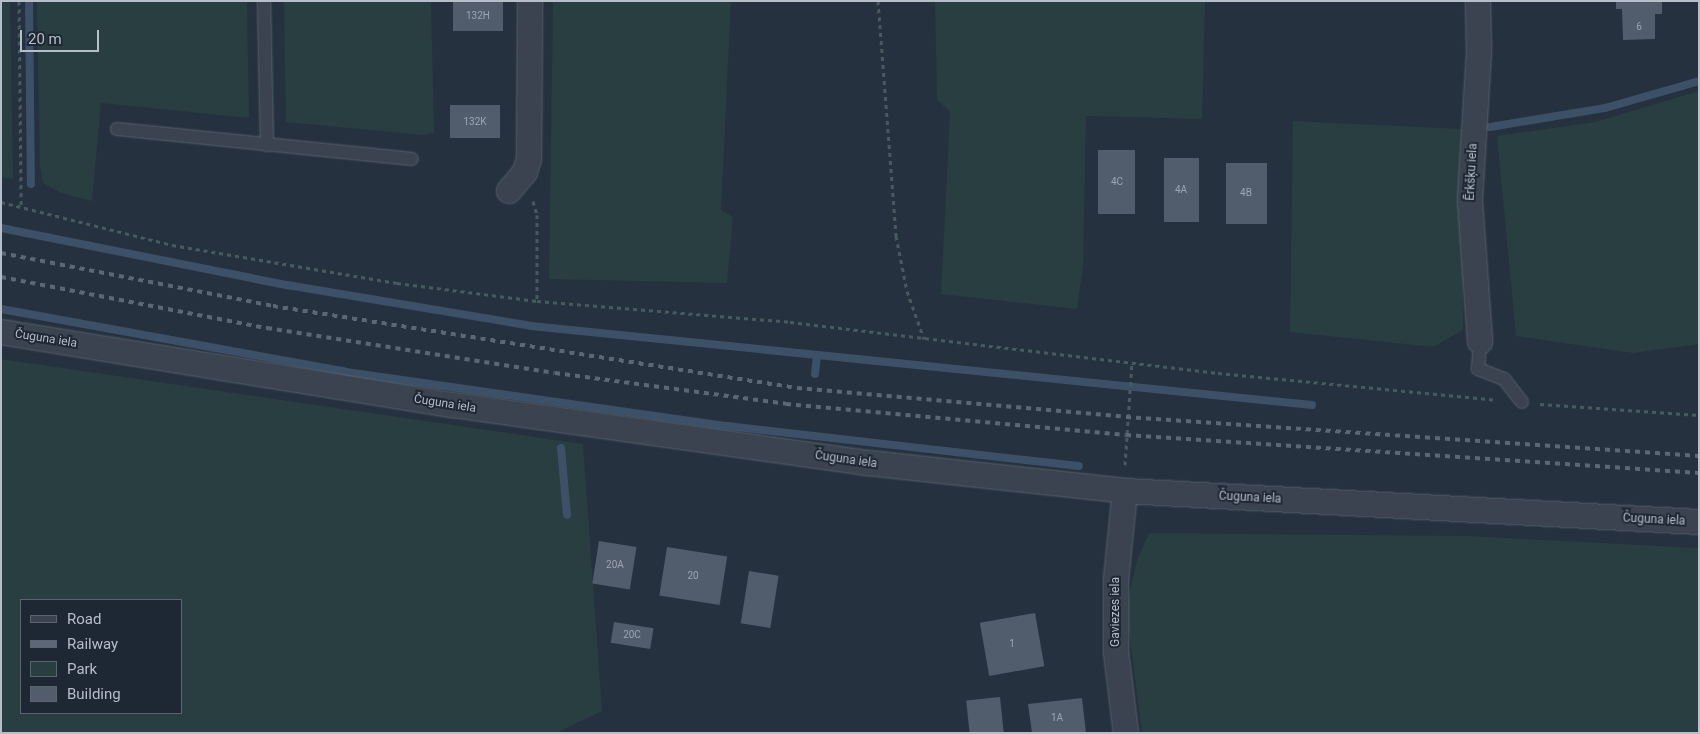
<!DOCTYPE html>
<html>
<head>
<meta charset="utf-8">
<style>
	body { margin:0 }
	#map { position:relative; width:1700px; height:734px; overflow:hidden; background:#26313f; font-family:Roboto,sans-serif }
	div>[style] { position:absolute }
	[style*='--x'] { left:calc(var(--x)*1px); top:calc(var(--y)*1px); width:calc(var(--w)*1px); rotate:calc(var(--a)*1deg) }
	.green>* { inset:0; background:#283e40 }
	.stream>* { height:8px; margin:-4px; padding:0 4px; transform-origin:4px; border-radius:4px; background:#3c5067 }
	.building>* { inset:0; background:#515c6c; transform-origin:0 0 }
	.path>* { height:3px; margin-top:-1.5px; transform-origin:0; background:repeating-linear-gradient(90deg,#465b5d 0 4px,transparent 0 8px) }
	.roads { filter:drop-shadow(0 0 1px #57616c) drop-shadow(0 0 1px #57616c) }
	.lane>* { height:12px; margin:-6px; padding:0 6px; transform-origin:6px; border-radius:6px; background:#3a434f }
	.street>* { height:24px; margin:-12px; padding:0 12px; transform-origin:12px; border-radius:12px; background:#3a434f }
	.rail>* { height:4px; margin-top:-2px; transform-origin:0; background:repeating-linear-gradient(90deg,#5c6776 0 5px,transparent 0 10px) }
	span { translate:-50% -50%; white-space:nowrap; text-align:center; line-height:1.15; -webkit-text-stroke:4px #1e2834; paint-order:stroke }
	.number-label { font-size:10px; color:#9da6b2 }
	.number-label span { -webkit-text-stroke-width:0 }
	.street-label { font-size:12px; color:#b6bec9 }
	.frame { position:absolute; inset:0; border:2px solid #b6bec9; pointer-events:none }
	.legend { position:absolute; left:20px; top:599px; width:162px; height:115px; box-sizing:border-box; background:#1e2834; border:1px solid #5b6470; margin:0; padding:6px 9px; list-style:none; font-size:15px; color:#b6bec9 }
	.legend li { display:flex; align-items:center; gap:10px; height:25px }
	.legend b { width:25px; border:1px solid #5b6470 }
	.scale { position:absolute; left:20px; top:30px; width:79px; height:22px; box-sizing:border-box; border:2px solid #b6bec9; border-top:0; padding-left:6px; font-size:15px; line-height:18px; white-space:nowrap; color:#b6bec9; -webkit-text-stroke:4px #1e2834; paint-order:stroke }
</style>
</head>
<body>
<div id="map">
	<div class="green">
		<i style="clip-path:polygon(1px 1px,10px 1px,13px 179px,1px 177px)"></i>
		<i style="clip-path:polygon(37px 1px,247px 1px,249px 118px,101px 103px,92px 201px,61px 193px,43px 183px,40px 165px)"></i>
		<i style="clip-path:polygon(284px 1px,431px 1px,434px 133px,423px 135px,286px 122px)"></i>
		<i style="clip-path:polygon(553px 1px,731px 1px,721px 210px,733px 217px,727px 283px,549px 279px)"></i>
		<i style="clip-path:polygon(935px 1px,1205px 1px,1202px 119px,1086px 116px,1083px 266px,1077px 309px,941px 294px,950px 112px,937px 99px)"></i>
		<i style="clip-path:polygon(1699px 91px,1699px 344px,1633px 353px,1516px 336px,1497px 136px,1595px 122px)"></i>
		<i style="clip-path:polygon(1293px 121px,1463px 129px,1463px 330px,1433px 347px,1290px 332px)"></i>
		<i style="clip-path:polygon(evenodd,1px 359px,583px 444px,602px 711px,556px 733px,1px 733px,1px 359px,21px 600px,181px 600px,181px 713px,21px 713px,21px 600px)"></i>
		<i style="clip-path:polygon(1149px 533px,1468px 536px,1699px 548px,1699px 733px,1142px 733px,1126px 608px,1137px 560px)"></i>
	</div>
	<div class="stream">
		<i style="--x:29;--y:1;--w:183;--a:89.4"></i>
		<i style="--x:1490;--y:127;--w:117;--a:-9.4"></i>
		<i style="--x:1605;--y:108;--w:98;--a:-16"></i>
		<i style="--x:1;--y:228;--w:292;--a:11.3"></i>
		<i style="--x:287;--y:285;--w:247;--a:9.5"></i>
		<i style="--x:531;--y:326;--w:785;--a:5.78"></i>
		<i style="--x:1;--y:309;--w:351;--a:10.3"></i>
		<i style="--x:346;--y:372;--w:385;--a:8.1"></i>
		<i style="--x:727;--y:426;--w:354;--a:6.5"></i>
		<i style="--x:815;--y:374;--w:18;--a:-84"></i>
		<i style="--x:561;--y:448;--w:67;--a:84.9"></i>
	</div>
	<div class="building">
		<i style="left:453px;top:1px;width:50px;height:30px"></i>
		<i style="clip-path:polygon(1616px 1px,1662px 1px,1662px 14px,1655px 14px,1655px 39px,1623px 40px,1622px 9px,1616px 9px)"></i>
		<i style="left:450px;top:105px;width:50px;height:33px"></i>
		<i style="left:1098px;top:150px;width:37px;height:64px"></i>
		<i style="left:1164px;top:158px;width:35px;height:64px"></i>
		<i style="left:1226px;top:163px;width:41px;height:61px"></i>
		<i style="left:599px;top:541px;width:38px;height:43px;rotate:9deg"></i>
		<i style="left:667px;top:547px;width:61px;height:49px;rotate:9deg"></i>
		<i style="left:749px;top:571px;width:30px;height:53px;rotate:9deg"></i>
		<i style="left:1035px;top:613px;width:54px;height:56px;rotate:80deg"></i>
		<i style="left:614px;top:622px;width:40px;height:21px;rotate:9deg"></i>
		<i style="left:1000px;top:697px;width:36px;height:34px;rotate:84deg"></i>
		<i style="clip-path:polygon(1082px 698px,1086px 733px,1032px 733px,1028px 704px)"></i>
	</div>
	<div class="path">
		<i style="--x:19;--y:1;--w:206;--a:89.4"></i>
		<i style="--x:878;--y:1;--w:236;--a:85.6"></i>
		<i style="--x:896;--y:236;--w:56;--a:78.7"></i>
		<i style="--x:907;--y:291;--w:51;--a:70.5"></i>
		<i style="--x:533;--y:201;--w:15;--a:74"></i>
		<i style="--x:537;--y:215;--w:86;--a:90"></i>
		<i style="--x:1;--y:202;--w:176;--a:14.1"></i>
		<i style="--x:172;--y:245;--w:228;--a:9.6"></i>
		<i style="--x:397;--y:283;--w:141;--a:7.3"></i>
		<i style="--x:537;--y:301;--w:254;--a:4.7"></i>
		<i style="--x:790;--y:322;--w:431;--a:6.8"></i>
		<i style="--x:1218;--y:373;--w:279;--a:5.5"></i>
		<i style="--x:1540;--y:404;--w:159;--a:4"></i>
		<i style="--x:1125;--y:465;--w:102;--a:-86.1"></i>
	</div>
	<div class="roads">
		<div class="lane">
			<i style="--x:264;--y:1;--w:144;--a:88.8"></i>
			<i style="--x:117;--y:129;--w:296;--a:5.8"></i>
			<i style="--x:1480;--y:342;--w:27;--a:94"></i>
			<i style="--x:1478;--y:369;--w:28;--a:21"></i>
			<i style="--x:1504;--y:379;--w:29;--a:52"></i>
		</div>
		<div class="street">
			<i style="--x:1478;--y:1;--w:51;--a:88.9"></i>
			<i style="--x:1479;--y:52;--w:149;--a:93.5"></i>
			<i style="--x:1470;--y:201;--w:141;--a:85.9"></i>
			<i style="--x:509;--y:191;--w:25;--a:-50"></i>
			<i style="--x:525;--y:172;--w:14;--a:-73"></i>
			<i style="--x:529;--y:159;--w:158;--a:-89.6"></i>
			<i style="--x:1;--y:332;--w:459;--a:9.2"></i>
			<i style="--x:454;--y:405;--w:419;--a:8"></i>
			<i style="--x:869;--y:463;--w:258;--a:6.2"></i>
			<i style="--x:1125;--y:491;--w:575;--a:3.09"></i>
			<i style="--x:1125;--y:491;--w:89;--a:95.8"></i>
			<i style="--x:1116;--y:580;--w:72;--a:90"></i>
			<i style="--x:1116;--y:652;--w:82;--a:83"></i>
		</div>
	</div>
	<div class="rail">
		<i style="--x:1;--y:253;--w:277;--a:11"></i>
		<i style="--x:273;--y:306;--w:530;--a:8.89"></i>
		<i style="--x:797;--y:388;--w:330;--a:5"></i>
		<i style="--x:1126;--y:417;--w:574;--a:3.89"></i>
		<i style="--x:1;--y:277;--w:271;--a:10.9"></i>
		<i style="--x:267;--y:328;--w:291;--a:8.9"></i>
		<i style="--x:555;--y:373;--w:233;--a:7.6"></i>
		<i style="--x:786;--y:404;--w:341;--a:5.2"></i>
		<i style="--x:1126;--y:435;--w:574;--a:3.79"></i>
	</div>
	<div class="number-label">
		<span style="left:478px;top:16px">132H</span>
		<span style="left:1639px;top:27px">6</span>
		<span style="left:475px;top:122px">132K</span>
		<span style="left:1117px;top:182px">4C</span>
		<span style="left:1181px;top:190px">4A</span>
		<span style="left:1246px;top:193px">4B</span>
		<span style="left:615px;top:565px">20A</span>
		<span style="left:693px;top:576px">20</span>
		<span style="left:632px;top:635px">20C</span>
		<span style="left:1012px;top:644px">1</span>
		<span style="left:1057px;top:718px">1A</span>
	</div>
	<div class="street-label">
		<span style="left:1472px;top:172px;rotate:-87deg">Ērkšķu iela</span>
		<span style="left:46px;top:339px;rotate:9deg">Čuguna iela</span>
		<span style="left:445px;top:404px;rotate:9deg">Čuguna iela</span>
		<span style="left:846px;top:460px;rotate:8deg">Čuguna iela</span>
		<span style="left:1250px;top:498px;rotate:3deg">Čuguna iela</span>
		<span style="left:1654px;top:520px;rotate:3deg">Čuguna iela</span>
		<span style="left:1116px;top:612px;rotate:-90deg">Gaviezes iela</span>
	</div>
	<div class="frame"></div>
	<ul class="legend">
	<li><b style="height:6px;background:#3a434f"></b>Road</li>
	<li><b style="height:6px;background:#5c6776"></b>Railway</li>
	<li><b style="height:14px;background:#283e40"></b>Park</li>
	<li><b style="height:14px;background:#515c6c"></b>Building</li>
	</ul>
	<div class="scale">20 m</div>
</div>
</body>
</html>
